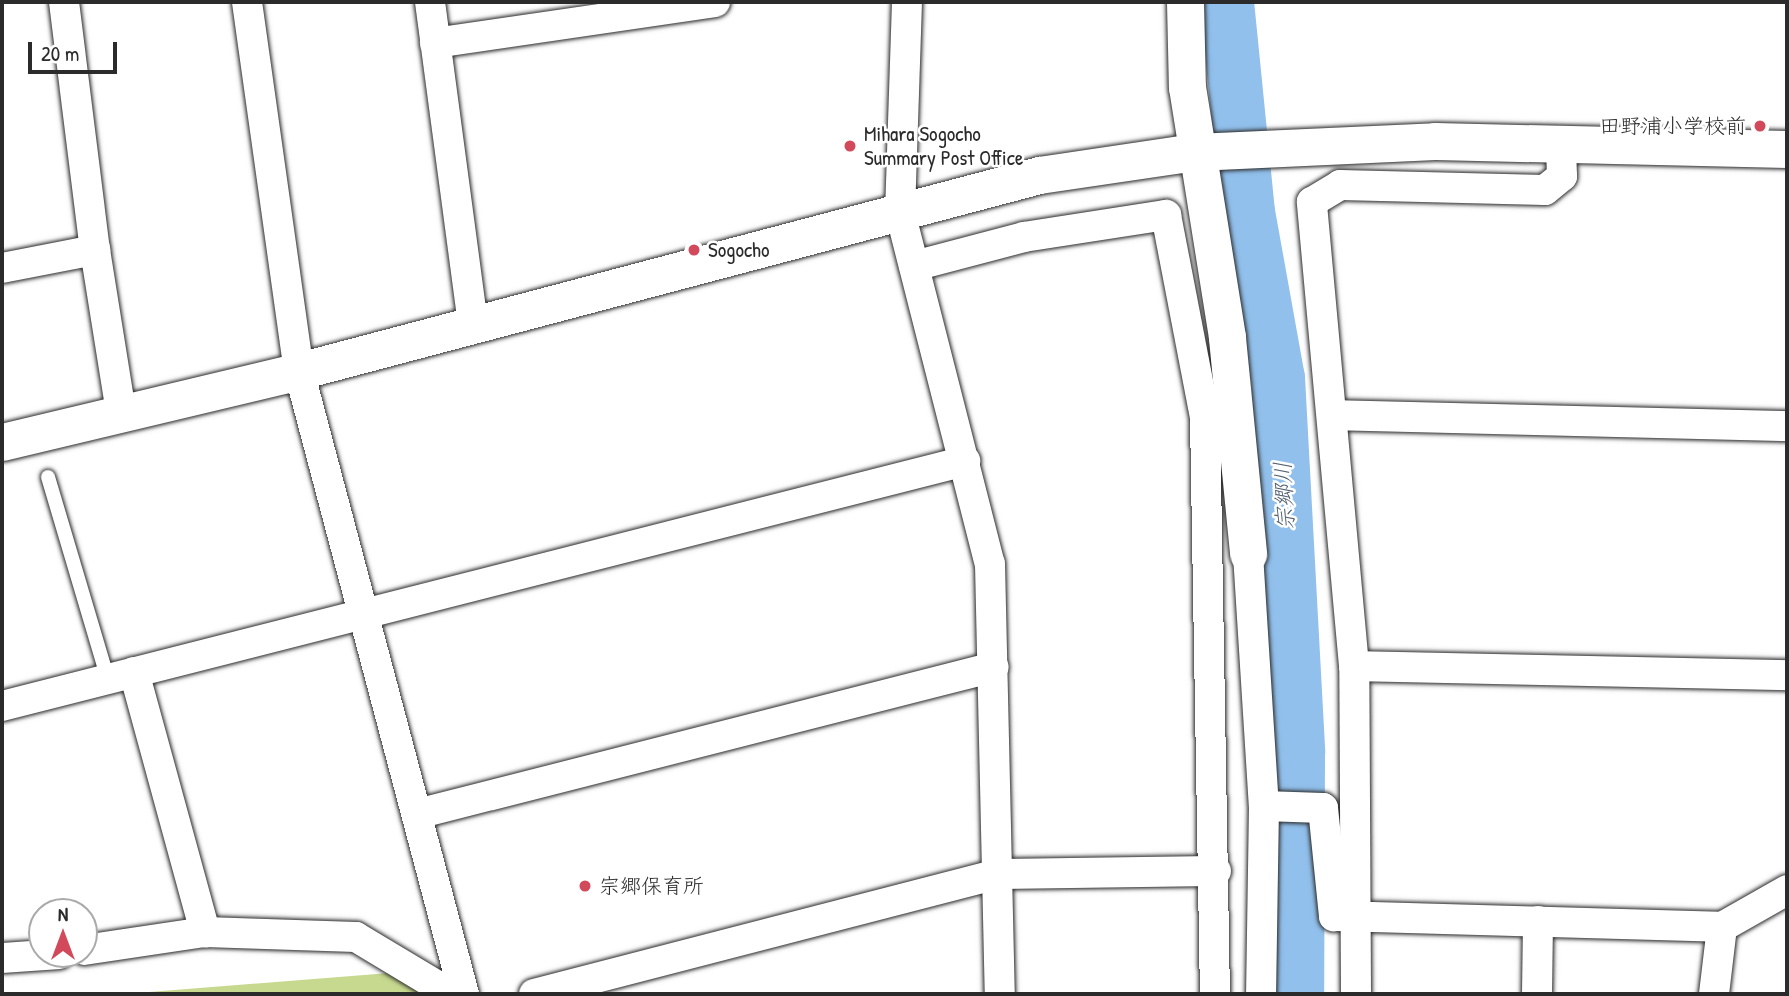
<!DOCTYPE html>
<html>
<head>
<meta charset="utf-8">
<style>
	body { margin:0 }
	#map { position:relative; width:1789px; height:996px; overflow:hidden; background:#fff; font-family:"Patrick Hand","Klee One",sans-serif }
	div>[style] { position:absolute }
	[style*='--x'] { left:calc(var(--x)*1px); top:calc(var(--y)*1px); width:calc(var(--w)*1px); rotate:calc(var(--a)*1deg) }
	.green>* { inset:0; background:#c6d98e }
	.river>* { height:54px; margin:-27px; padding:0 27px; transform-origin:27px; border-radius:27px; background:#91c0ec }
	.roads { filter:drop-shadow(0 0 2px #2b2b2b) drop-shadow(0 0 2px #2b2b2b) }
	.service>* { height:14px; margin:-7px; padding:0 7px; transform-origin:7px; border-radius:7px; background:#fff }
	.minor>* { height:30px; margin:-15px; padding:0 15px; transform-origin:15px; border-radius:15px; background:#fff }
	.tertiary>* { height:37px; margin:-18.5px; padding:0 18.5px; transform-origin:18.5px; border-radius:18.5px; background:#fff }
	.dots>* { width:19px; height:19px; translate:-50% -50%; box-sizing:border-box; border:4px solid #fff; border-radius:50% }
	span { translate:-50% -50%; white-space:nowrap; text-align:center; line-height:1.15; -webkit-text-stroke:5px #fff; paint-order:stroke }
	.poi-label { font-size:21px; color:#2b2b2b }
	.right { translate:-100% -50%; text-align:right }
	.left { translate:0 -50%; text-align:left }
	.water-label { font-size:23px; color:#4f5f6f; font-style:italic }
	.frame { position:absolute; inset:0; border:4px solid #2b2b2b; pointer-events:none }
	.north { position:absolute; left:28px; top:898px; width:70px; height:70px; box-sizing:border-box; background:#fff; border:2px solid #aaa; border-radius:50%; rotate:0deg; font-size:19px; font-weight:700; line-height:28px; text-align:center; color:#2b2b2b }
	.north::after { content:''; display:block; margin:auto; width:24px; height:32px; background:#d1495b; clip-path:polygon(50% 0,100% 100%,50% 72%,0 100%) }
	.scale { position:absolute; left:28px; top:42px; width:89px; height:32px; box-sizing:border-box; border:4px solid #2b2b2b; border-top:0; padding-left:9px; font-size:21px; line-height:24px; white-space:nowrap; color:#2b2b2b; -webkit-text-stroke:5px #fff; paint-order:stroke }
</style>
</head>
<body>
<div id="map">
	<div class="green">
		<i style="clip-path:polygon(402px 972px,421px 994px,124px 994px)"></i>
	</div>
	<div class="river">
		<i style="--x:1227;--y:2;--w:211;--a:84.3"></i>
		<i style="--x:1248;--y:212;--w:169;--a:79.8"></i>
		<i style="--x:1278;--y:378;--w:375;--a:86.9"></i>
		<i style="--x:1298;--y:752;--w:242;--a:90.2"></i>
	</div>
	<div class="roads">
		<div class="service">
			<i style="--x:48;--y:477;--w:211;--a:73.5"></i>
		</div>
		<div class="minor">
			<i style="--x:64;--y:2;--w:250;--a:82.9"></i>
			<i style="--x:95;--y:250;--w:164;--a:80.9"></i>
			<i style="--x:247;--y:2;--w:373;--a:82"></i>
			<i style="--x:299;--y:371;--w:644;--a:75.17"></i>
			<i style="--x:430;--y:2;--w:325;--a:82.4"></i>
			<i style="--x:907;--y:2;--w:210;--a:91.9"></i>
			<i style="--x:900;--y:212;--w:363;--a:75.7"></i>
			<i style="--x:990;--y:564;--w:430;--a:88.7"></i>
			<i style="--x:435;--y:43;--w:283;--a:-8.3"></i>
			<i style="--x:914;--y:266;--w:114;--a:-14.8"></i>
			<i style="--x:1024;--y:237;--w:144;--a:-8.8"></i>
			<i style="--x:1166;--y:215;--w:207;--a:79.1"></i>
			<i style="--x:1205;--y:418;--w:576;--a:89.01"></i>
			<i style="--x:2;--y:268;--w:95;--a:-11"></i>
			<i style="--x:1333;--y:415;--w:454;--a:1.4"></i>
			<i style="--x:1248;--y:554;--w:253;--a:86.4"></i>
			<i style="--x:1264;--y:806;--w:188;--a:90.9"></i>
			<i style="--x:1354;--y:666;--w:433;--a:1.2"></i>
			<i style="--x:134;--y:672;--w:270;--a:74.7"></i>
			<i style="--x:2;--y:706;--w:994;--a:-14.27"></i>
			<i style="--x:1264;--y:806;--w:59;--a:1.9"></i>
			<i style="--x:1323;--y:808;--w:109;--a:84.2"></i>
			<i style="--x:1334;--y:916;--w:388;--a:1.6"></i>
			<i style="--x:1722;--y:927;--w:75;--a:-29.6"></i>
			<i style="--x:417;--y:814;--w:595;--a:-14.29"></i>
			<i style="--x:84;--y:950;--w:122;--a:-8.5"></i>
			<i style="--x:205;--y:932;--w:151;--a:1.9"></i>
			<i style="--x:356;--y:937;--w:111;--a:31"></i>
			<i style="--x:2;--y:958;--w:57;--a:-4"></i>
			<i style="--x:534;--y:994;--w:479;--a:-14.5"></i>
			<i style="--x:998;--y:874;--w:218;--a:-0.8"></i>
			<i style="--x:1356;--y:994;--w:328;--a:-90.3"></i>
			<i style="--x:1354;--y:666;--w:466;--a:-95.2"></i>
			<i style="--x:1312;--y:202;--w:33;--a:-31"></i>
			<i style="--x:1340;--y:185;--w:205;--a:1.4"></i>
			<i style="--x:1545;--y:190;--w:22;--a:-39"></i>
			<i style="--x:1562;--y:176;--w:31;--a:-92"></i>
			<i style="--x:1537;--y:994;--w:73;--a:-89.2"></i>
			<i style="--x:1714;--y:994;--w:67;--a:-83.2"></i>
		</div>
		<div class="tertiary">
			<i style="--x:1185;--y:2;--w:85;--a:88.7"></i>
			<i style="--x:1187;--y:87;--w:254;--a:80.9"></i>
			<i style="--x:1227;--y:338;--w:217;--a:84.4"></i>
			<i style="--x:2;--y:442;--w:305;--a:-13.4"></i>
			<i style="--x:299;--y:371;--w:766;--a:-14.83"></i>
			<i style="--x:1039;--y:175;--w:158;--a:-8.4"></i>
			<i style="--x:1195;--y:152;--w:240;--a:-2.6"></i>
			<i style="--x:1435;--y:141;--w:352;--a:1.3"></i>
		</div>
	</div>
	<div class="dots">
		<i style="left:1760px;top:126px;background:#d1495b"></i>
		<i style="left:850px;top:146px;background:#d1495b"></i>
		<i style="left:694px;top:250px;background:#d1495b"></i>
		<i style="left:585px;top:886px;background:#d1495b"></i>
	</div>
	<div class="poi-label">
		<span class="right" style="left:1746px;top:126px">田野浦小学校前</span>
		<span class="left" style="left:864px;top:146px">Mihara Sogocho<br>Summary Post Office</span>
		<span class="left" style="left:708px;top:250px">Sogocho</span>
		<span class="left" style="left:599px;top:886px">宗郷保育所</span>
	</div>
	<div class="water-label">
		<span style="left:1284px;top:496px;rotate:-93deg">宗郷川</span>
	</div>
	<div class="frame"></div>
	<div class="north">N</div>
	<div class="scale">20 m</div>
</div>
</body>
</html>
